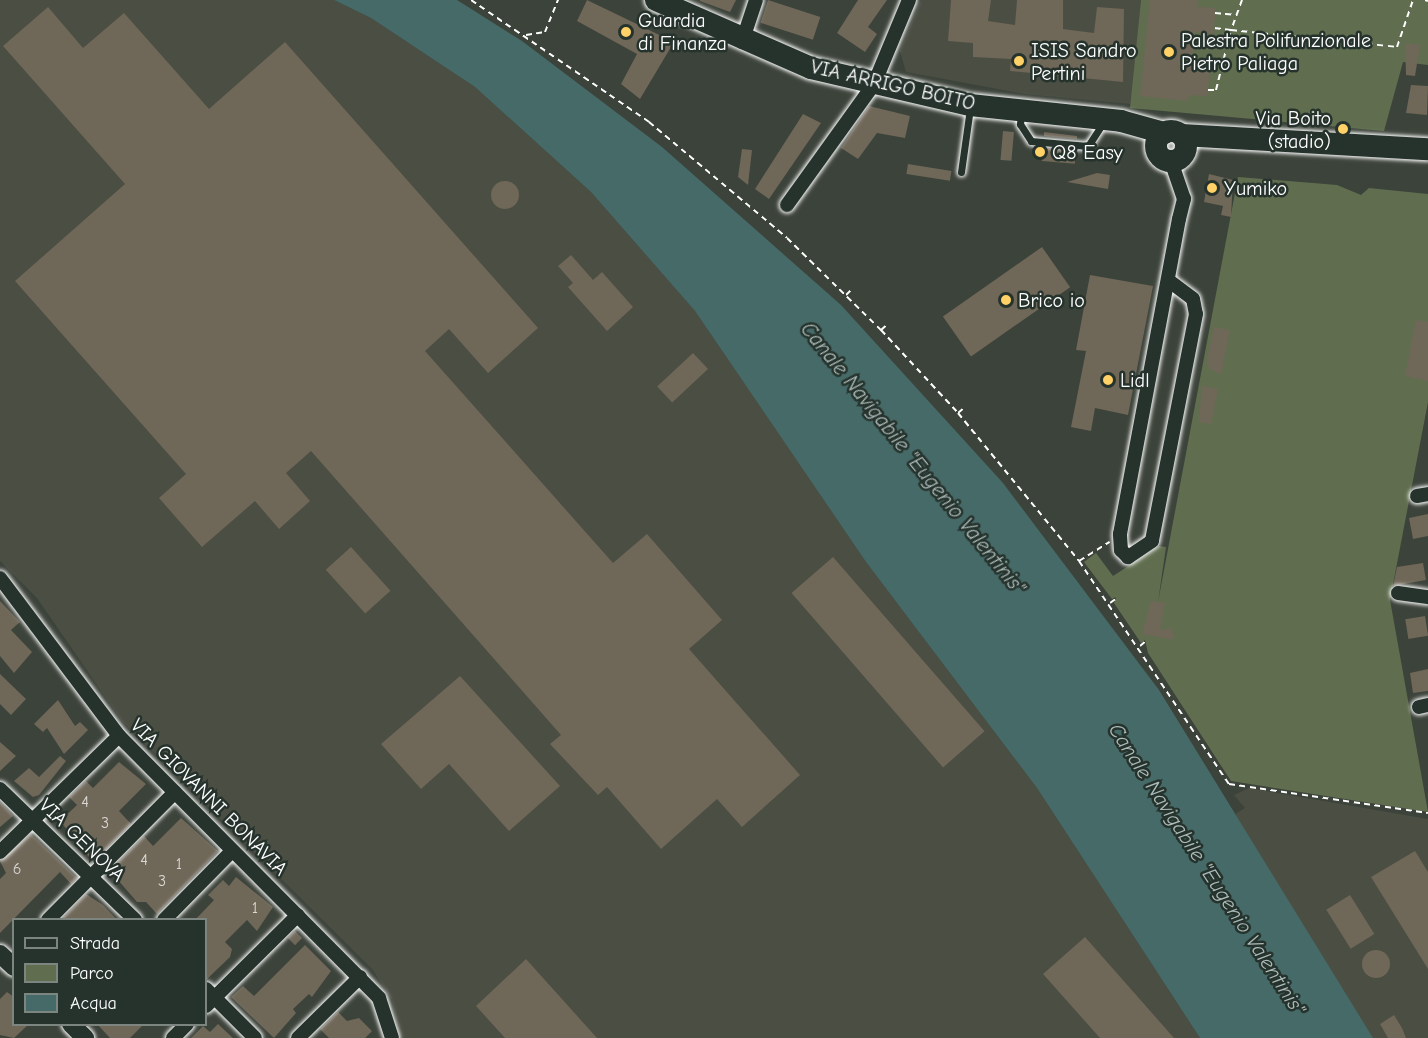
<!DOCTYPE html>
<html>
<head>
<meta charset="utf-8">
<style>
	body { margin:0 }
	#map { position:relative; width:1428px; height:1038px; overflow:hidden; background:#3c433a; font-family:"Comic Neue",sans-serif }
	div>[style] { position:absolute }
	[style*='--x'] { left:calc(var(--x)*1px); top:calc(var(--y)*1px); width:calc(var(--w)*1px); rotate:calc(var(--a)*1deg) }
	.built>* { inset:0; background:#4b4e43 }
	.green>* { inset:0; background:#606e4f }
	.water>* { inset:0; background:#466a68 }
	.building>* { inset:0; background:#6f6758; transform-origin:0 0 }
	.round { border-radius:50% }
	.path>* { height:2px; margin-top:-1px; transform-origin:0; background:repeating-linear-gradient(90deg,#fff 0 6px,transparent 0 10.5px) }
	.roads { filter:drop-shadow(0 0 2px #fff) drop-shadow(0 0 2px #fff) }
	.service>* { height:7px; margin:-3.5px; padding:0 3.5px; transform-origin:3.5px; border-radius:3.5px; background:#26332d }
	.minor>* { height:14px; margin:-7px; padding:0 7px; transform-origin:7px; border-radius:7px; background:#26332d }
	.tertiary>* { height:18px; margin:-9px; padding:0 9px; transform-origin:9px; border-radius:9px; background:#26332d }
	.primary>* { height:22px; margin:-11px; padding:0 11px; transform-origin:11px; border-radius:11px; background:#26332d }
	.primary>.ring { margin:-11px; padding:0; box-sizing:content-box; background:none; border:22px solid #26332d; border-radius:50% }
	.dots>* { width:16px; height:16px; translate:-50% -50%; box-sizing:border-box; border:3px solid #26332d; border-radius:50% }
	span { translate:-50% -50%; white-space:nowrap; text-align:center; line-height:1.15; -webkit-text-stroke:5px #26332d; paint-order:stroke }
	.number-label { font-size:16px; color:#dbd9d5 }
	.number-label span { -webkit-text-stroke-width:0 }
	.poi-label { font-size:20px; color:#fff }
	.left { translate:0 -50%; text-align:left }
	.right { translate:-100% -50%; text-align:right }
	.street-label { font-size:20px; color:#fff }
	.water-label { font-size:21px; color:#acbcbb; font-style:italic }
	.legend { position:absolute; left:12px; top:918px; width:195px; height:108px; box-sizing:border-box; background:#26332d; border:2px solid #7d8581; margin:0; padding:8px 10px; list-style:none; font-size:18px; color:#fff }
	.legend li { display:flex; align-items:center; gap:12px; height:30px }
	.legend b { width:30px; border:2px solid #7d8581 }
</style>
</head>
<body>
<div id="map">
	<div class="built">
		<i style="clip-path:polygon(0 0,334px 0,371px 18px,475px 87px,591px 192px,695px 311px,866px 562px,1037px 788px,1200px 1038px,400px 1038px,392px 1000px,373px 970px,122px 721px,37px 598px,0 561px)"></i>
		<i style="clip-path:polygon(921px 0,1141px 0,1131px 104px,1025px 94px,906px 72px,900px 51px)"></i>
		<i style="clip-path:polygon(1249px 788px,1428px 819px,1428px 1038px,1372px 1038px,1235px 814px,1245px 808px,1234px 795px)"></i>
	</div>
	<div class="green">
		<i style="clip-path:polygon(1141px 0,1428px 0,1428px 65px,1403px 62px,1384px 131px,1130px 108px)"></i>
		<i style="clip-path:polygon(1238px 177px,1337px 185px,1361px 195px,1369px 188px,1428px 194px,1428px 402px,1390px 600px,1428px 812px,1231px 781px,1148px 653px,1145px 640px,1141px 643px,1114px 603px,1116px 597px,1112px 599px,1084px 562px,1096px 553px,1113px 576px,1159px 546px,1166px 547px,1158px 602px)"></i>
	</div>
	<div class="water">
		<i style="clip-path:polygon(334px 0,457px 0,522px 41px,662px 147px,841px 305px,1003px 483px,1159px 690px,1373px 1038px,1200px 1038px,1037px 788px,866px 562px,695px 311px,591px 192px,475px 87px,371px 18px)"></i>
	</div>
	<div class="building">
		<i style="clip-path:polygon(587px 0,674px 42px,640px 99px,621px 84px,637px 54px,577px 21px)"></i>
		<i style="clip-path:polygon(736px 0,730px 12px,700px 1px,700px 0)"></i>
		<i style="left:768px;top:0;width:55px;height:24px;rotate:18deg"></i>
		<i style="clip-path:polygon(858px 0,887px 0,868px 27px,877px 34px,865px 52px,837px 33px)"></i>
		<i style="clip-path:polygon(951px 0,991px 0,988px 21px,1015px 25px,1017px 0,1063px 0,1063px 29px,1094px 33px,1097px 7px,1124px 9px,1123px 82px,1010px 71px,1011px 59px,973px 57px,973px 43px,948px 41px)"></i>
		<i style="clip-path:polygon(1150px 0,1198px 0,1198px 7px,1216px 8px,1213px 34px,1195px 32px,1191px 69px,1210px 71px,1207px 96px,1189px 95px,1188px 101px,1140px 96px)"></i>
		<i style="clip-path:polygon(48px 7px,83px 48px,124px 13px,209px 109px,285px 42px,538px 328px,488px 373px,449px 329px,425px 351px,613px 563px,647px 534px,722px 620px,689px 649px,800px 775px,742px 827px,717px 799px,661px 849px,607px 787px,598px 795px,550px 744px,561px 735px,311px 451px,286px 473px,310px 501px,279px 529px,255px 501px,202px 547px,159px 498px,186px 474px,15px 281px,125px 184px,3px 46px)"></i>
		<i style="clip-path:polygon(1405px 43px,1420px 45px,1415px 76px,1406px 75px)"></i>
		<i style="clip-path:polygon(1411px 85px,1428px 86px,1427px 115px,1406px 113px)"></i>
		<i style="clip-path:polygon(869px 106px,910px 116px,905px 138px,877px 133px,858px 159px,841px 148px)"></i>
		<i style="clip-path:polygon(803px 114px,821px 123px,769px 199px,755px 189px)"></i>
		<i style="left:1003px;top:131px;width:11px;height:29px;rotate:5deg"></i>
		<i style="clip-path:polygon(1044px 132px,1077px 136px,1077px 139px,1044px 136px)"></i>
		<i style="left:1043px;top:148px;width:33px;height:13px;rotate:5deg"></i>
		<i style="clip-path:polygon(742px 149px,752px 150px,748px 185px,738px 177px)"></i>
		<i style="left:908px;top:164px;width:44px;height:10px;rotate:9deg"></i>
		<i style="clip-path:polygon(1097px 173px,1110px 175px,1108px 189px,1067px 182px)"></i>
		<i style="clip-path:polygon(1209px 174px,1233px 180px,1231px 217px,1221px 215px,1223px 206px,1204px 202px)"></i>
		<i class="round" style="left:491px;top:181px;width:28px;height:28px"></i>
		<i style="left:1042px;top:247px;width:49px;height:121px;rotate:55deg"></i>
		<i style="clip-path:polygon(571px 255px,593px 280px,602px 272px,633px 307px,607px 331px,568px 287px,573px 283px,558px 266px)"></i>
		<i style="clip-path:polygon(1090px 275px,1153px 286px,1128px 415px,1095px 408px,1091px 431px,1071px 427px,1086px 351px,1076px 350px)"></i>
		<i style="clip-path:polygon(1416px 320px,1428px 322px,1428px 381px,1405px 376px)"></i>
		<i style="clip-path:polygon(1214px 327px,1230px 330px,1221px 374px,1209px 369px,1207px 361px)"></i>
		<i style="left:693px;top:353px;width:22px;height:49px;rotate:47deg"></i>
		<i style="clip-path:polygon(1202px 386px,1218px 389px,1211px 424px,1199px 422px)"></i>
		<i style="clip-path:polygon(1428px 514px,1428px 536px,1413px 539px,1409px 518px)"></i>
		<i style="left:351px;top:547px;width:59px;height:34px;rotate:48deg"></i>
		<i style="left:833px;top:557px;width:231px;height:55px;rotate:49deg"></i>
		<i style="clip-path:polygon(1423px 563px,1426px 580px,1393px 586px,1397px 567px)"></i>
		<i style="clip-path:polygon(0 601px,20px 622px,11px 630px,32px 652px,14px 673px,0 656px)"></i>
		<i style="clip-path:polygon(1151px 601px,1165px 603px,1160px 630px,1172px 628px,1174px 640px,1142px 634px)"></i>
		<i style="left:1425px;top:616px;width:20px;height:20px;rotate:81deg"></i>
		<i style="clip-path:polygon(1428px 669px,1428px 691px,1413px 693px,1410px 673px)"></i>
		<i style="clip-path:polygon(0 674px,26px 699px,11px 715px,0 704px)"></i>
		<i style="clip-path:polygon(460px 676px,560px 786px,509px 831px,449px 764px,421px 789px,381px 744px)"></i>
		<i style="clip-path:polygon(58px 700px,75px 726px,80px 722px,88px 730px,64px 754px,47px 728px,43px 732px,34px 724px)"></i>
		<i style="clip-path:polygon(0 742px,16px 756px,0 771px)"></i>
		<i style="clip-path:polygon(60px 756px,66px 761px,39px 795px,33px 797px,14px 781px,29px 768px,39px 777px)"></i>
		<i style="clip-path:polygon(119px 762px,146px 784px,119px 811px,131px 824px,93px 862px,60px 821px,77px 805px,69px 797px,86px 781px,93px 788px)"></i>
		<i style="clip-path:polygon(0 802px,13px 816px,0 827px)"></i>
		<i style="clip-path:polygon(181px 818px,218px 851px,157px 914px,146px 902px,137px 902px,110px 871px,105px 875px,144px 836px,153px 846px)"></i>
		<i style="clip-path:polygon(31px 834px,77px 878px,71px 884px,60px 872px,0 933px,0 879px,6px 873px,0 861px)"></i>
		<i style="clip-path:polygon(1415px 851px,1428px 872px,1428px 969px,1371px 877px)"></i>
		<i style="clip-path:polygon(236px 877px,273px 907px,257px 931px,247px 920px,225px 942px,232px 949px,230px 957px,206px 980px,206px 920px,195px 920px,214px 900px,208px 895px,223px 880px,229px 886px)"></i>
		<i style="clip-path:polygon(86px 894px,103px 905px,117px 920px,61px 920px)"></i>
		<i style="left:1350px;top:895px;width:46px;height:28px;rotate:58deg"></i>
		<i style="left:295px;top:931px;width:10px;height:10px;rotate:45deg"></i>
		<i style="clip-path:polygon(1085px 937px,1174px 1038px,1100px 1038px,1043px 974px)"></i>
		<i style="clip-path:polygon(305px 945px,331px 971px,312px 997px,309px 994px,293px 1009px,296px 1013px,274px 1038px,231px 997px,243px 986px,254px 996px)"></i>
		<i class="round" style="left:1362px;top:950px;width:28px;height:28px"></i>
		<i style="clip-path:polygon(526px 959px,597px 1038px,505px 1038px,476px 1006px)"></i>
		<i style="clip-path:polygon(7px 992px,14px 997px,14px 1024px,29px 1024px,14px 1038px,0 1035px,0 999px)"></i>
		<i style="clip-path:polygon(338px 1012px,347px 1021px,359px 1018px,372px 1031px,365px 1038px,329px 1038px,320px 1029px)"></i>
		<i style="clip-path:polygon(1394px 1015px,1402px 1028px,1406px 1038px,1388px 1038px,1380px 1024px)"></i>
		<i style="clip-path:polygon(97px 1024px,144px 1024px,130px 1038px,110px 1038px)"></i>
		<i style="clip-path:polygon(218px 1024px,233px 1038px,191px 1038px,203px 1026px,210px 1032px)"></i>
	</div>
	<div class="path">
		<i style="--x:471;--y:0;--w:216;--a:34.4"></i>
		<i style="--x:649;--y:122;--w:180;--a:40"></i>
		<i style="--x:787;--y:238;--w:132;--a:44.4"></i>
		<i style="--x:881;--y:330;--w:113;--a:47.1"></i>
		<i style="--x:958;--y:413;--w:191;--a:50.7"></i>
		<i style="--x:1079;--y:561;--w:269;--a:56.1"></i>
		<i style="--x:1229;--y:784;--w:201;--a:8.3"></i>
		<i style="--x:1242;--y:0;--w:32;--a:110"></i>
		<i style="--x:1231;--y:30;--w:167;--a:5.8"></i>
		<i style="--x:1397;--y:47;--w:50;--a:-71.2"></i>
		<i style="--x:1425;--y:0;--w:3;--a:18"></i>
		<i style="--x:1215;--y:13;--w:22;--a:5"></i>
		<i style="--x:526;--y:35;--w:19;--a:-9"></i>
		<i style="--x:545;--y:32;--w:35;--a:-68"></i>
		<i style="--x:1208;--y:90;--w:8;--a:0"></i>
		<i style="--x:1216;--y:90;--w:62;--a:-76"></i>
		<i style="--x:1231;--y:30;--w:17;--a:-173"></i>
		<i style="--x:846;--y:295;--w:8;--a:-45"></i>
		<i style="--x:881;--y:330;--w:9;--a:-41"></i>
		<i style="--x:958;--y:413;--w:8;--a:-40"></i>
		<i style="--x:1079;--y:561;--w:36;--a:-32"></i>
		<i style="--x:1110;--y:603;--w:9;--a:-36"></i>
		<i style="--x:1140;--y:646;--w:8;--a:-40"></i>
	</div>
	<div class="roads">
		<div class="service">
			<i style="--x:1021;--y:113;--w:11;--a:95"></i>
			<i style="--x:1020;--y:124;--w:20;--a:57"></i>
			<i style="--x:1031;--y:141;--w:57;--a:5"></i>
			<i style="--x:1088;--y:146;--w:27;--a:-57"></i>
			<i style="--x:961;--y:172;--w:65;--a:-82"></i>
		</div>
		<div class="minor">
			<i style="--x:742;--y:42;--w:44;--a:-71.6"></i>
			<i style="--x:787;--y:205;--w:149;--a:-54.3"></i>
			<i style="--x:874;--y:84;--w:91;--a:-67.4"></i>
			<i style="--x:1168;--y:280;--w:31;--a:37"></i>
			<i style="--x:1193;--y:299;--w:15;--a:79"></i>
			<i style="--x:1196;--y:314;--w:231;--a:101"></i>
			<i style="--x:1152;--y:541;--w:29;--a:146"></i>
			<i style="--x:1128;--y:557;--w:10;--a:-135"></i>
			<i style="--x:1121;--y:550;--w:16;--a:-94"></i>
			<i style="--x:1120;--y:534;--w:320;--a:-79.4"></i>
			<i style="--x:1179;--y:219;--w:21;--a:-76"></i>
			<i style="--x:1184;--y:199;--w:40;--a:-108.9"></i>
			<i style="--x:1417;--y:496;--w:11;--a:-10"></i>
			<i style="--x:0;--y:578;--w:198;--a:53"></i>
			<i style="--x:119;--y:736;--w:369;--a:45.2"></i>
			<i style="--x:379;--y:998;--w:42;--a:72"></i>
			<i style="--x:1398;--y:593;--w:30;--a:8"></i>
			<i style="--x:1419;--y:707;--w:9;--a:-13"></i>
			<i style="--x:0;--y:789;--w:188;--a:44.1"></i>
			<i style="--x:0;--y:852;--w:166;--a:-44.3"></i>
			<i style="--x:48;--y:920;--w:180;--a:-45.2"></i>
			<i style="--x:164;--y:920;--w:97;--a:-45.4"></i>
			<i style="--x:206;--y:989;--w:69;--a:45"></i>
			<i style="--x:206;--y:1006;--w:129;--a:-44.7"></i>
			<i style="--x:173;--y:1038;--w:20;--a:-45"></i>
			<i style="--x:298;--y:1038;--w:87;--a:-44.5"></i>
		</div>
		<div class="tertiary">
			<i style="--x:0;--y:954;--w:19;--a:43"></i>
			<i style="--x:71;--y:1024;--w:20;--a:45"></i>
		</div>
		<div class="primary">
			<i style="--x:656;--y:0;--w:169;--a:23.7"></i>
			<i style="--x:811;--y:68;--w:163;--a:13.1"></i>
			<i style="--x:970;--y:105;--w:152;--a:6"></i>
			<i style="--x:1121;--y:121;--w:45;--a:15.6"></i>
			<i class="ring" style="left:1156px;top:131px;width:8px;height:8px"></i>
			<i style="--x:1182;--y:135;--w:246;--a:3.3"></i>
		</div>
	</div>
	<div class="dots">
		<i style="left:626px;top:32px;background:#ffd166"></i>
		<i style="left:1169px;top:52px;background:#ffd166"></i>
		<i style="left:1019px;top:61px;background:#ffd166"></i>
		<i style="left:1343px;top:129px;background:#ffd166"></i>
		<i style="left:1040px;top:152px;background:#ffd166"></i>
		<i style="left:1212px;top:188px;background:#ffd166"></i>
		<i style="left:1006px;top:300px;background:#ffd166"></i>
		<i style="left:1108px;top:380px;background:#ffd166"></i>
	</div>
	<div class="number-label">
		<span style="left:85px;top:802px">4</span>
		<span style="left:105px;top:823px">3</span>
		<span style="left:144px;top:860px">4</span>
		<span style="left:179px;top:864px">1</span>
		<span style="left:17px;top:869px">6</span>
		<span style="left:162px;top:881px">3</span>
		<span style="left:255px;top:908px">1</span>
	</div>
	<div class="poi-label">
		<span class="left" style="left:638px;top:32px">Guardia<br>di Finanza</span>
		<span class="left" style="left:1181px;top:52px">Palestra Polifunzionale<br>Pietro Paliaga</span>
		<span class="left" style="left:1031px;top:62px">ISIS Sandro<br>Pertini</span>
		<span class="right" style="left:1331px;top:130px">Via Boito<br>(stadio)</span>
		<span class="left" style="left:1052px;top:152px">Q8 Easy</span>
		<span class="left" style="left:1224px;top:188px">Yumiko</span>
		<span class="left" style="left:1018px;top:300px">Brico io</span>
		<span class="left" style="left:1120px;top:380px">Lidl</span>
	</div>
	<div class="street-label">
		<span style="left:893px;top:85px;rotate:13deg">VIA ARRIGO BOITO</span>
		<span style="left:209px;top:797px;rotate:45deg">VIA GIOVANNI BONAVIA</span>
		<span style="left:82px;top:840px;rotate:44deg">VIA GENOVA</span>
	</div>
	<div class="water-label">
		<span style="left:913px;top:458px;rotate:51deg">Canale Navigabile "Eugenio Valentinis"</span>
		<span style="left:1207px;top:869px;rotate:57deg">Canale Navigabile "Eugenio Valentinis"</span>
	</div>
	<ul class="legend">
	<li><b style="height:8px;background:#26332d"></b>Strada</li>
	<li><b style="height:16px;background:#606e4f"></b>Parco</li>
	<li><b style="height:16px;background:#466a68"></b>Acqua</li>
	</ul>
</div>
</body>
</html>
